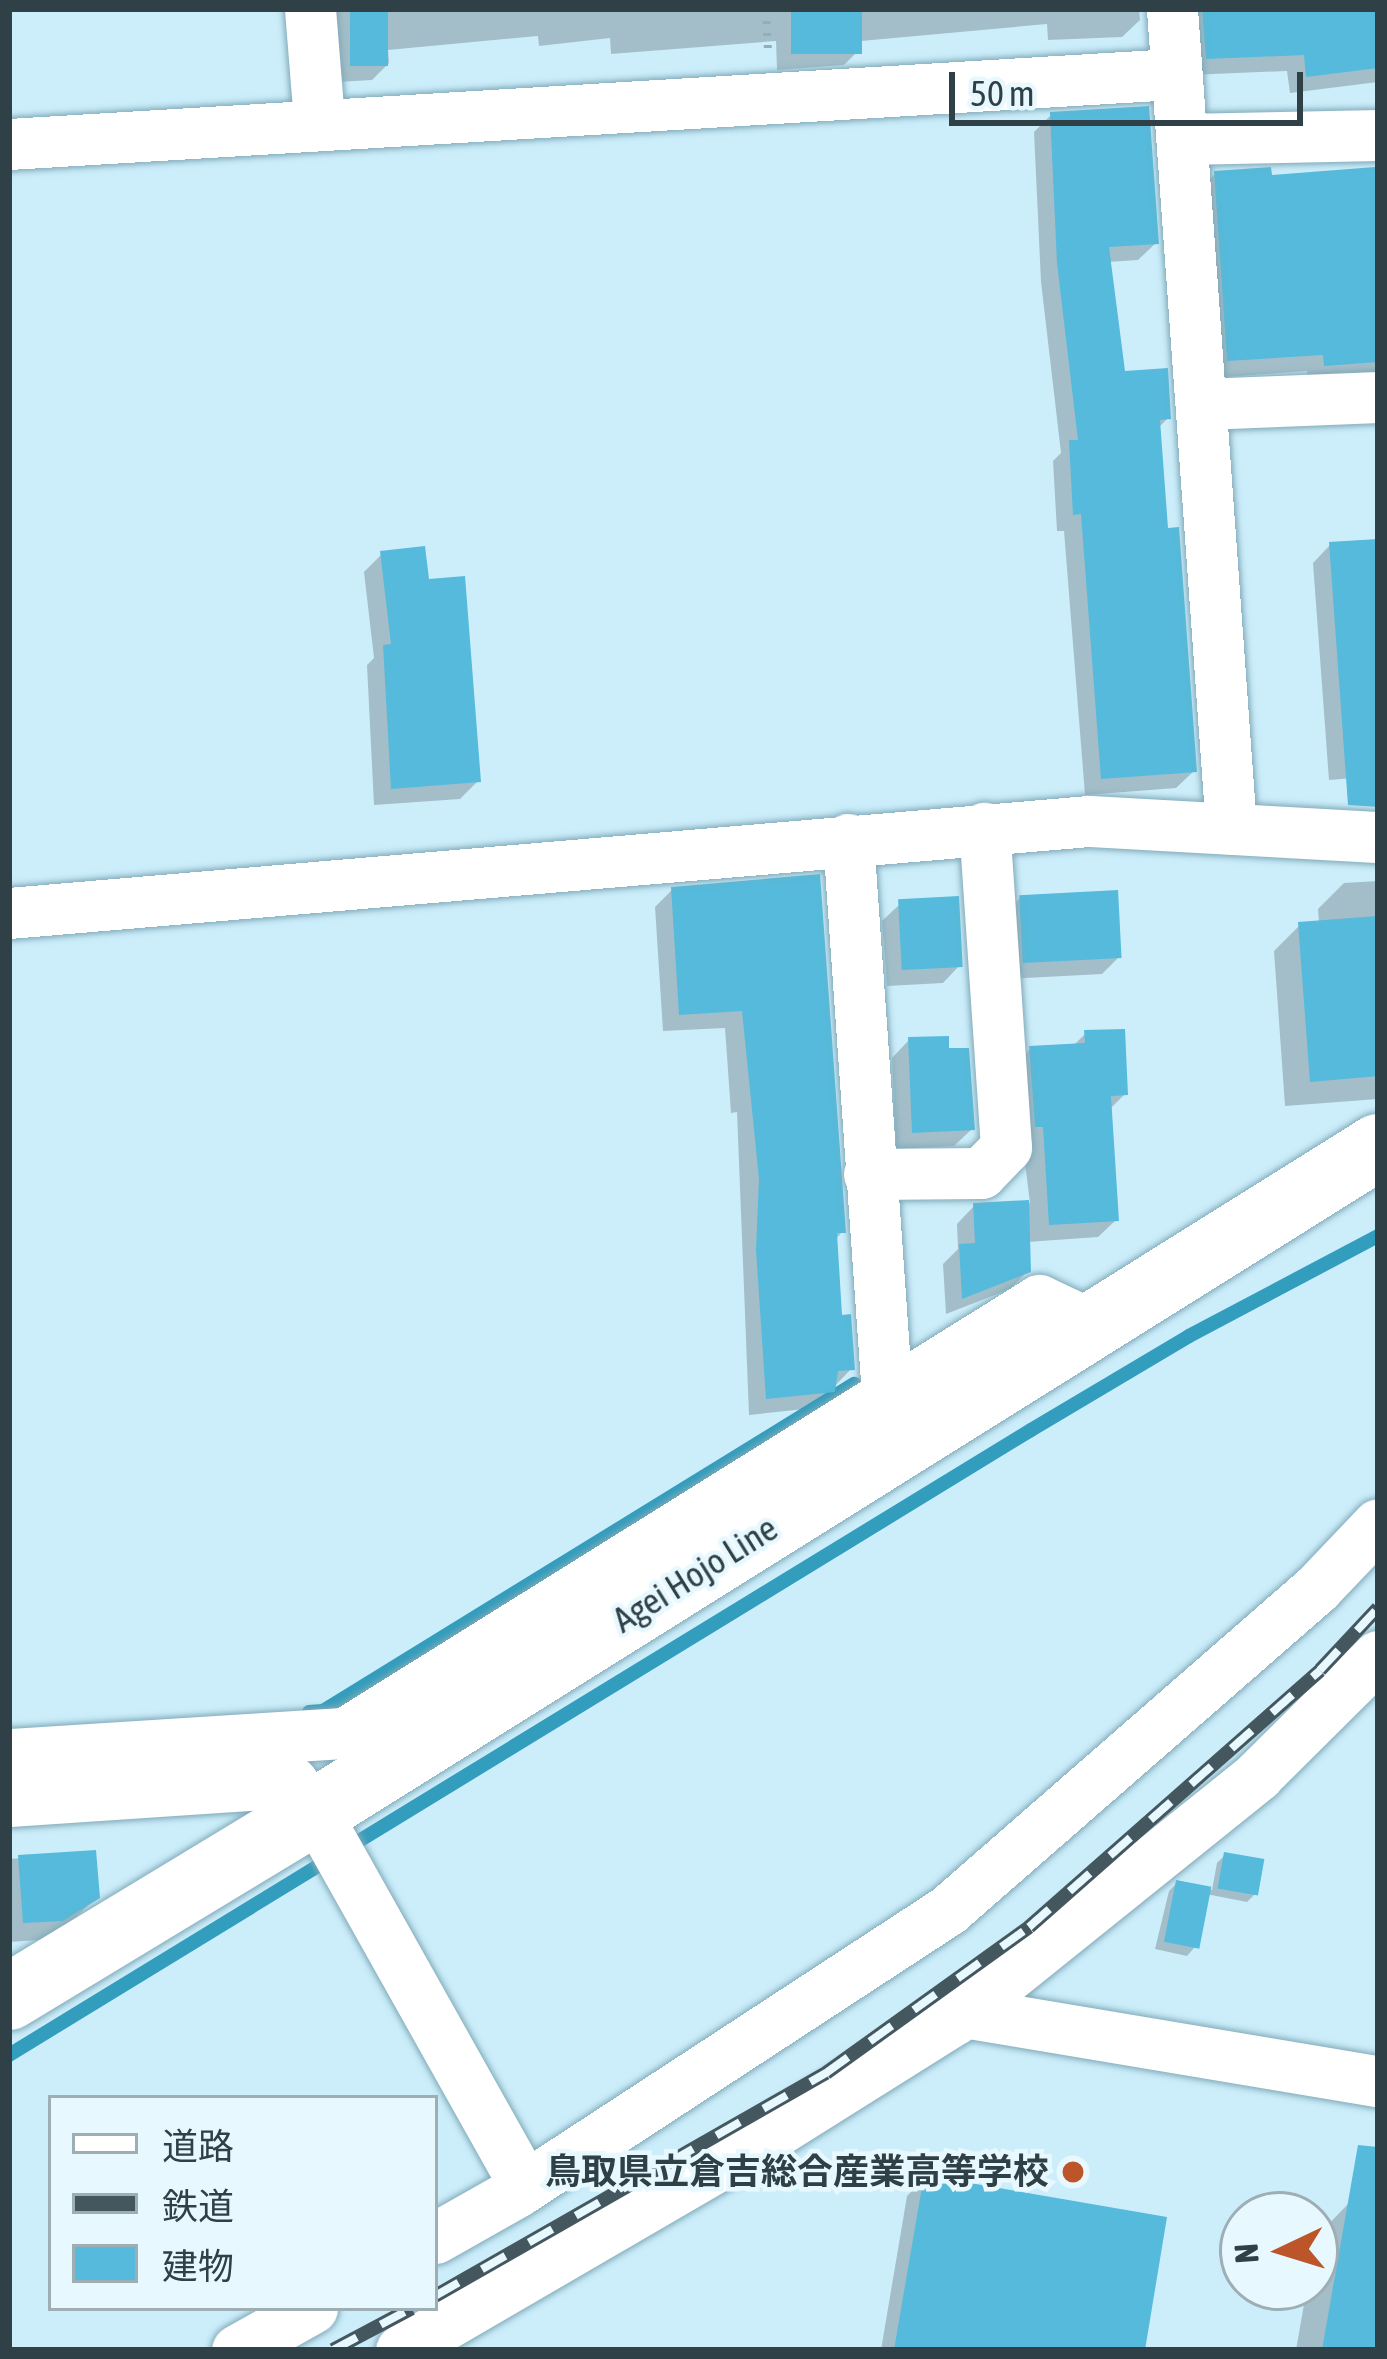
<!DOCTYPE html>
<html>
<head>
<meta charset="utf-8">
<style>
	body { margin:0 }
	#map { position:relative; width:1387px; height:2359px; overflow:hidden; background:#cceefb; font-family:"Asap Condensed","Noto Sans JP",sans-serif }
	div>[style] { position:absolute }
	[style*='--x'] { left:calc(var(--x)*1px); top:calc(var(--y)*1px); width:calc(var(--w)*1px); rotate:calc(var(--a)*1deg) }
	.shadow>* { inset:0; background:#0003 }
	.stream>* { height:14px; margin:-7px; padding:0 7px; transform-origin:7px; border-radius:7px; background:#339dbd }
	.building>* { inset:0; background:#55badb; transform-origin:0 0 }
	.path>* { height:8px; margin-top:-4px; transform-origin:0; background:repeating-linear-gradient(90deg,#93aeb9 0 3px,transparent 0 12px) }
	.roads { filter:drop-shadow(0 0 3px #81aab9) drop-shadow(0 0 3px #81aab9) }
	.street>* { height:51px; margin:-25.5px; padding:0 25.5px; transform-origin:25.5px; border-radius:25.5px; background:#fff }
	.secondary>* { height:66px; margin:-33px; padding:0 33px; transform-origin:33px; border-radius:33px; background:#fff }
	.rail>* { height:14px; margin-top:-7px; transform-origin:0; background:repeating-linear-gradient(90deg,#e8f8ff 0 27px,#44575e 0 54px); box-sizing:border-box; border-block:3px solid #44575e }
	.dots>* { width:33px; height:33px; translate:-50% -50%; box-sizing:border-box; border:6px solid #e8f8ff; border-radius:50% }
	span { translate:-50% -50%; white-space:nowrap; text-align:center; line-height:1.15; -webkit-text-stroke:9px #e8f8ff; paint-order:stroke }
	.street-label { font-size:36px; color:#2f4046 }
	.poi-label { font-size:36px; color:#2f4046; font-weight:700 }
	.right { translate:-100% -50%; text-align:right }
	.frame { position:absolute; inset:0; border:12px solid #2f4046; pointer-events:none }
	.legend { position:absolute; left:48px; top:2095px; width:390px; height:216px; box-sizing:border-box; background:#e8f8ff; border:3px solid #9eaeb5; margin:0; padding:15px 21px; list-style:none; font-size:36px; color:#2f4046 }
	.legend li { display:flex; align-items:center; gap:24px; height:60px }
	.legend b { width:60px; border:3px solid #9eaeb5 }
	.north { position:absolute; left:1219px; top:2191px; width:120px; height:120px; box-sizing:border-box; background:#e8f8ff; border:3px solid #9eaeb5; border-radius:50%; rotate:266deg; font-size:33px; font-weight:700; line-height:48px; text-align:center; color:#2f4046 }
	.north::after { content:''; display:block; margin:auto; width:42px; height:54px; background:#bc562a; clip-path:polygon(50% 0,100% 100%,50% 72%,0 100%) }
	.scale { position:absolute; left:949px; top:72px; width:354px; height:54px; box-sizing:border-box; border:6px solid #2f4046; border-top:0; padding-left:15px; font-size:36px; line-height:42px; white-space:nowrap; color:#2f4046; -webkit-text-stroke:9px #e8f8ff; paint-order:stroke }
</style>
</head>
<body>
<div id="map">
	<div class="shadow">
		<i style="clip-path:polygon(333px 9px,1139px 9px,1140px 20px,1122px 37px,1048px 40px,1047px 24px,861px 41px,861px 48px,844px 65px,777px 70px,776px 41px,611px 54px,610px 38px,539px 46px,538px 36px,388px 50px,389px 63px,372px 80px,337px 82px)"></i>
		<i style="clip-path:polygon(1192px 9px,1378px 9px,1378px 82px,1290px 93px,1287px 71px,1189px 75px)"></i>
		<i style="clip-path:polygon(1052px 114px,1156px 243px,1138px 260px,1108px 262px,1122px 374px,1168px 418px,1158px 428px,1165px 531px,1194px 771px,1176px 788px,1085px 795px,1064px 531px,1057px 531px,1053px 461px,1061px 453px,1041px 282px,1034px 132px)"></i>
		<i style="clip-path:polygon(1215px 174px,1378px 181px,1378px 377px,1307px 382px,1307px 371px,1211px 378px,1197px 191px)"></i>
		<i style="clip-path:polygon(1378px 542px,1378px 776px,1329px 780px,1313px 563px,1330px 545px)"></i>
		<i style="clip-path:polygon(382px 554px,426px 583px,478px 781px,460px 799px,374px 805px,367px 665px,374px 658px,364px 572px)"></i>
		<i style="clip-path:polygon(818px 877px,842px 1232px,835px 1240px,839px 1318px,852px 1368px,814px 1408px,749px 1415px,737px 1112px,731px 1113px,725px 1028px,663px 1031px,655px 907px,672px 890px)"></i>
		<i style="clip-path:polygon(1378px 881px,1378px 1099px,1285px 1106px,1274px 951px,1300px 925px,1319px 923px,1318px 909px,1344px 883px)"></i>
		<i style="clip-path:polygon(1020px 898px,1119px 957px,1102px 974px,1007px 979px,1002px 916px)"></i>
		<i style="clip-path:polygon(900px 904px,960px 965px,943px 983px,887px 986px,882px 921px)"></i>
		<i style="clip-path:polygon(1086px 1033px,1125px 1094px,1109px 1110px,1116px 1220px,1098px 1237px,1027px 1242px,1028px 1271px,1010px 1289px,946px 1314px,943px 1264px,958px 1249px,957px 1224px,974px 1206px,1030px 1203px,1013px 1066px,1030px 1049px,1072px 1047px)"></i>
		<i style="clip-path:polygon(909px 1040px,972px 1129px,954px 1146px,896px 1149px,892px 1058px)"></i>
		<i style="clip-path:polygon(94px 1853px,97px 1897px,75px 1918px,39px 1940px,9px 1942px,9px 1859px)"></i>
		<i style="clip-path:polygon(1225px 1855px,1255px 1894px,1247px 1902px,1206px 1894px,1195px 1947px,1187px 1956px,1155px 1949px,1169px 1891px,1177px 1883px,1212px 1890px,1217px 1863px)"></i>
		<i style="clip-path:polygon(925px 2178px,1142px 2350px,881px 2350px,907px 2196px)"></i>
		<i style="clip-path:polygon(1349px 2203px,1378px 2208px,1378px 2350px,1296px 2350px,1307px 2287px,1315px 2287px,1316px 2237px)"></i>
	</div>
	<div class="stream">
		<i style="--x:309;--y:1712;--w:14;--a:-4"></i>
		<i style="--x:323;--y:1711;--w:624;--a:-31.63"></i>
		<i style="--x:9;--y:2055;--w:1198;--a:-31.45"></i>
		<i style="--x:1031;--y:1430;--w:184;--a:-30.7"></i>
		<i style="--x:1189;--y:1336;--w:214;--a:-27.9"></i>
	</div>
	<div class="building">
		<i style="left:350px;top:9px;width:38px;height:57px"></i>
		<i style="left:791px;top:9px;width:71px;height:45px"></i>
		<i style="clip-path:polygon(1202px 9px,1378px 9px,1378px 68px,1306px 77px,1304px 55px,1206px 59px)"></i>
		<i style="clip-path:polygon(1149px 106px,1159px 244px,1109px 247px,1125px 371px,1168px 368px,1171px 419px,1160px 420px,1168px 528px,1179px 527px,1197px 772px,1101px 779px,1081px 514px,1073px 515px,1069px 440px,1078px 440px,1057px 263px,1050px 112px)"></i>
		<i style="clip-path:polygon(1271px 167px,1272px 175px,1375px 167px,1378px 362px,1324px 366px,1323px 355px,1227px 361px,1214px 171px)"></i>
		<i style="clip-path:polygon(1378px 539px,1378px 807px,1348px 805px,1329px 542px)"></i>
		<i style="clip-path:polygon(425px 546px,429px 579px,465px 576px,481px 782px,391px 789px,383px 645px,391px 644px,380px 551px)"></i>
		<i style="clip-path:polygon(820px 874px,846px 1233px,837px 1233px,842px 1315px,851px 1314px,855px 1370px,838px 1371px,835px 1392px,766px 1399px,756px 1250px,759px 1179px,742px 1011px,679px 1015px,671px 887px)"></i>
		<i style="left:1118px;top:890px;width:68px;height:99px;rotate:87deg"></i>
		<i style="left:959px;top:896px;width:71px;height:61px;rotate:87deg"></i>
		<i style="clip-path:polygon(1378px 916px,1378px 1076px,1310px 1082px,1298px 922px)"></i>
		<i style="clip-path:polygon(1125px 1029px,1128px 1095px,1111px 1096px,1119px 1221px,1049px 1225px,1043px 1127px,1035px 1127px,1029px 1046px,1085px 1043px,1084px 1030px)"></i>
		<i style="clip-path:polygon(949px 1036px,949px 1048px,969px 1048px,975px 1130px,912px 1133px,908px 1037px)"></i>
		<i style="clip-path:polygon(1029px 1200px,1031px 1272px,962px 1299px,959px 1244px,975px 1243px,973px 1203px)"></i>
		<i style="clip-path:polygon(96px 1850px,100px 1898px,63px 1921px,23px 1923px,18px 1855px)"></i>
		<i style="left:1224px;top:1852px;width:41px;height:37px;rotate:10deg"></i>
		<i style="left:1176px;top:1880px;width:36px;height:63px;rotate:11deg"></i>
		<i style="clip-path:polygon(1358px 2145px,1378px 2147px,1378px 2350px,1322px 2350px)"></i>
		<i style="clip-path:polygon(924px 2175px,1167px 2217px,1145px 2350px,894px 2350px)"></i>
	</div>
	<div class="path">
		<i style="--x:766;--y:9;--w:43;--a:87.3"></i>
	</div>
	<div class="roads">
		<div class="street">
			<i style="--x:310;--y:9;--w:113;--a:85.4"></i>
			<i style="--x:1172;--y:9;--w:822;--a:85.88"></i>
			<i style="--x:1184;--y:139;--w:194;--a:-1.2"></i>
			<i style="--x:9;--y:144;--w:1168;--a:-3.44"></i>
			<i style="--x:1204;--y:404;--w:174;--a:-2.3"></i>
			<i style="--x:848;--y:839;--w:558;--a:85.99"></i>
			<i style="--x:9;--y:913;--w:1084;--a:-4.87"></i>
			<i style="--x:1089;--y:821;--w:289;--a:3.2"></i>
			<i style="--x:869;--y:1174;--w:112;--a:-0.5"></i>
			<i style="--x:981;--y:1173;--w:36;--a:-46"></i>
			<i style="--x:1006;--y:1147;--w:320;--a:-93.9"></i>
			<i style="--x:9;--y:1754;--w:337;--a:-3.6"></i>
			<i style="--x:345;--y:1733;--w:818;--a:-31.96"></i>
			<i style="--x:1039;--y:1300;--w:59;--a:25.3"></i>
			<i style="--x:9;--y:1801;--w:284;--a:-3.8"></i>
			<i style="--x:292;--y:1782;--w:38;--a:53"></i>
			<i style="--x:315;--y:1812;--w:429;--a:60.7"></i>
			<i style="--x:964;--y:2012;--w:420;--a:9.5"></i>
			<i style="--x:435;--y:2238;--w:95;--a:-29.5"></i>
			<i style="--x:518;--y:2191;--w:514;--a:-33.16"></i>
			<i style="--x:948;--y:1910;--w:490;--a:-41.1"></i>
			<i style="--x:1317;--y:1588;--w:88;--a:-46.4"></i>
			<i style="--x:237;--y:2350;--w:86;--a:-29.2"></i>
			<i style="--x:401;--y:2350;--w:412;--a:-30.2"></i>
			<i style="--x:757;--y:2143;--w:234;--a:-32.1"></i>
			<i style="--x:955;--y:2019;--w:389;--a:-38.8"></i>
			<i style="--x:1258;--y:1775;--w:169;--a:-44.8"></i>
		</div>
		<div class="secondary">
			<i style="--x:9;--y:1997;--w:358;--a:-31.2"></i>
			<i style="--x:315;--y:1812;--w:1254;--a:-32.03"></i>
		</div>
	</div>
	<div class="rail">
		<i style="--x:435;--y:2296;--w:450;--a:-29.7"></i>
		<i style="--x:826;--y:2073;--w:250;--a:-35.7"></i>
		<i style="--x:1029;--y:1927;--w:388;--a:-41.4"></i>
		<i style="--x:1320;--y:1670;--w:85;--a:-46.9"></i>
		<i style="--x:333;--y:2350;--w:89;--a:-28"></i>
	</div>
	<div class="dots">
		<i style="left:1073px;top:2172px;background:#bc562a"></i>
	</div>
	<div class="street-label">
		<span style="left:695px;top:1574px;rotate:-32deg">Agei Hojo Line</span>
	</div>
	<div class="poi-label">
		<span class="right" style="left:1049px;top:2172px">鳥取県立倉吉総合産業高等学校</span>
	</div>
	<div class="frame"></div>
	<ul class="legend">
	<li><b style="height:15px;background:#fff"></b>道路</li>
	<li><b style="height:15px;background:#44575e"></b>鉄道</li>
	<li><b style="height:33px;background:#55badb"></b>建物</li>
	</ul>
	<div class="north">N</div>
	<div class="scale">50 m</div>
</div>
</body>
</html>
